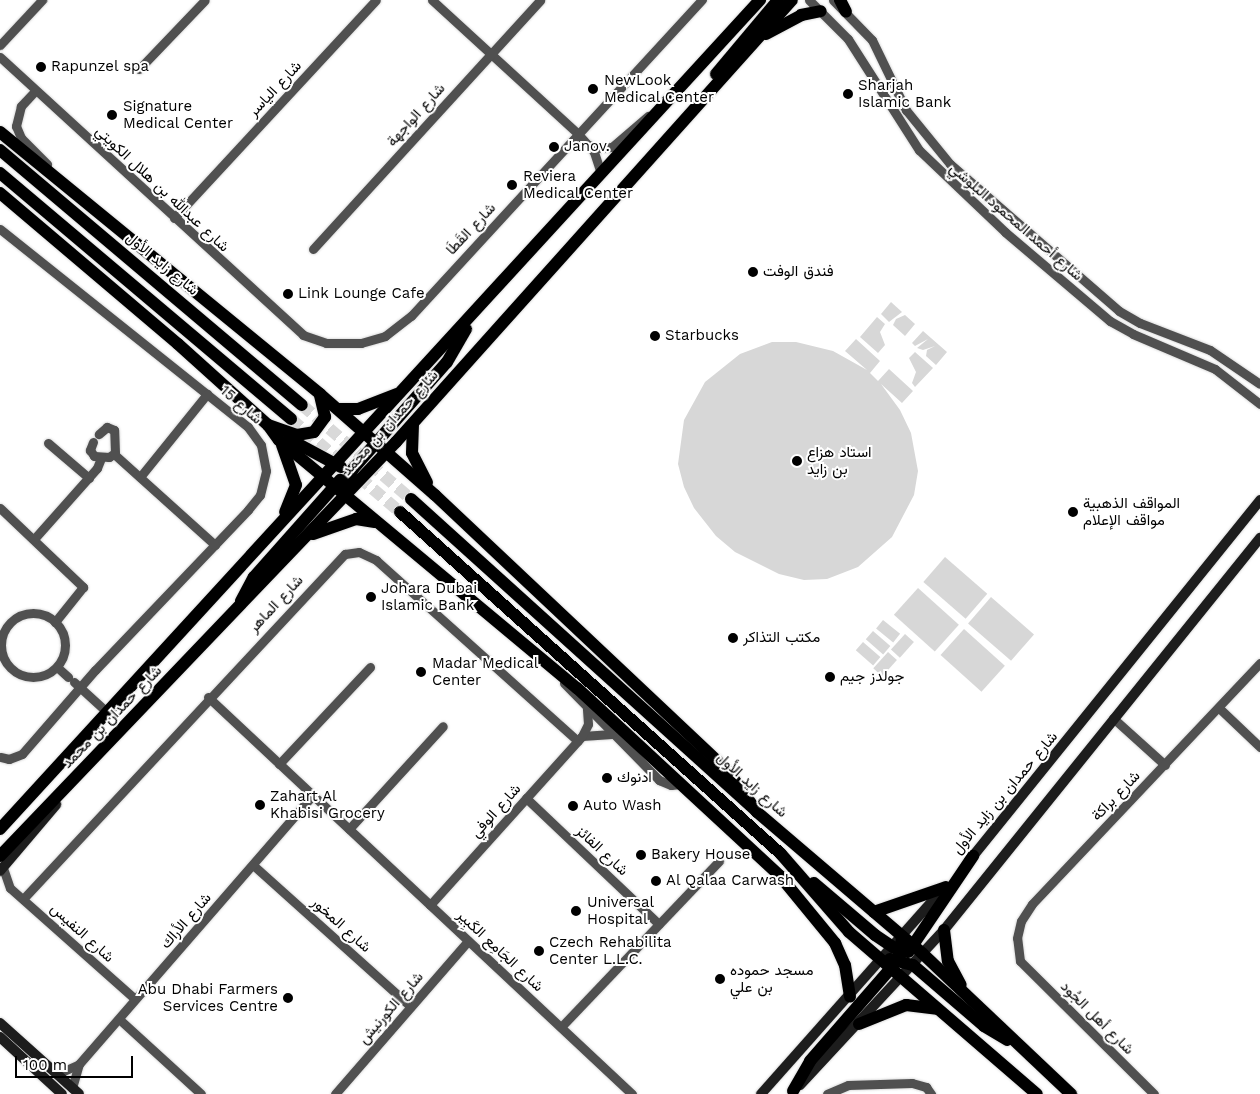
<!DOCTYPE html>
<html>
<head>
<meta charset="utf-8">
<style>
	body { margin:0 }
	#map { position:relative; width:1260px; height:1094px; overflow:hidden; background:#fff; font-family:"Work Sans",Vazirmatn,sans-serif }
	div>[style] { position:absolute }
	[style*='--x'] { left:calc(var(--x)*1px); top:calc(var(--y)*1px); width:calc(var(--w)*1px); rotate:calc(var(--a)*1deg) }
	.green>* { inset:0; background:#d7d7d7; transform-origin:0 0 }
	.primary-tunnel>* { height:12px; margin-top:-6px; transform-origin:0; background:repeating-linear-gradient(90deg,#d9d9d9 0 12px,transparent 0 18px) }
	.roads { filter:drop-shadow(0 0 1px #dbdbdb) drop-shadow(0 0 1px #dbdbdb) }
	.street>* { height:9px; margin:-4.5px; padding:0 4.5px; transform-origin:4.5px; border-radius:4.5px; background:#505050 }
	.street>.ring { margin:-4.5px; padding:0; box-sizing:content-box; background:none; border:9px solid #505050; border-radius:50% }
	.secondary>* { height:10px; margin:-5px; padding:0 5px; transform-origin:5px; border-radius:5px; background:#1d1d1d }
	.primary>* { height:12px; margin:-6px; padding:0 6px; transform-origin:6px; border-radius:6px; background:#000 }
	.dots>* { width:14px; height:14px; translate:-50% -50%; box-sizing:border-box; border:2px solid #fff; border-radius:50% }
	span { translate:-50% -50%; white-space:nowrap; text-align:center; line-height:1.15; -webkit-text-stroke:4px #fff; paint-order:stroke }
	.poi-label { font-size:15px; color:#000 }
	.left { translate:0 -50%; text-align:left }
	.right { translate:-100% -50%; text-align:right }
	.street-label { font-size:15px; color:#000 }
	.scale { position:absolute; left:15px; top:1056px; width:118px; height:22px; box-sizing:border-box; border:2px solid #000; border-top:0; padding-left:6px; font-size:15px; line-height:18px; white-space:nowrap; color:#000; -webkit-text-stroke:4px #fff; paint-order:stroke }
</style>
</head>
<body>
<div id="map">
	<div class="green">
		<i style="clip-path:polygon(891px 302px,902px 312px,889px 322px,881px 314px)"></i>
		<i style="clip-path:polygon(905px 315px,915px 324px,905px 336px,893px 325px,896px 319px)"></i>
		<i style="clip-path:polygon(877px 317px,885px 324px,880px 332px,885px 345px,878px 353px,860px 337px)"></i>
		<i style="clip-path:polygon(923px 331px,947px 352px,936px 365px,926px 356px,927px 350px,935px 346px,923px 350px,917px 348px,928px 339px,915px 346px,912px 343px)"></i>
		<i style="clip-path:polygon(856px 339px,880px 361px,870px 373px,878px 381px,889px 369px,913px 391px,902px 403px,881px 384px,900px 410px,911px 433px,918px 471px,914px 495px,892px 537px,858px 567px,827px 579px,804px 580px,779px 574px,735px 552px,716px 536px,694px 508px,684px 487px,678px 464px,684px 420px,705px 382px,740px 354px,772px 342px,796px 342px,833px 351px,867px 370px,845px 351px)"></i>
		<i style="clip-path:polygon(915px 352px,933px 368px,915px 387px,912px 383px,916px 372px,909px 358px)"></i>
		<i style="left:945px;top:557px;width:56px;height:33px;rotate:41deg"></i>
		<i style="left:918px;top:588px;width:55px;height:36px;rotate:42deg"></i>
		<i style="left:991px;top:597px;width:57px;height:35px;rotate:41deg"></i>
		<i style="left:883px;top:620px;width:22px;height:11px;rotate:39deg"></i>
		<i style="left:964px;top:629px;width:55px;height:35px;rotate:42deg"></i>
		<i style="left:873px;top:631px;width:23px;height:11px;rotate:41deg"></i>
		<i style="left:905px;top:634px;width:12px;height:21px;rotate:42deg"></i>
		<i style="left:863px;top:642px;width:23px;height:11px;rotate:41deg"></i>
		<i style="left:888px;top:652px;width:12px;height:22px;rotate:42deg"></i>
	</div>
	<div class="primary-tunnel">
		<i style="--x:302;--y:405;--w:144;--a:40.8"></i>
		<i style="--x:291;--y:419;--w:143;--a:40.5"></i>
	</div>
	<div class="roads">
		<div class="street">
			<i style="--x:432;--y:0;--w:198;--a:42.5"></i>
			<i style="--x:578;--y:134;--w:24;--a:48"></i>
			<i style="--x:594;--y:152;--w:22;--a:72"></i>
			<i style="--x:809;--y:0;--w:55;--a:45"></i>
			<i style="--x:848;--y:39;--w:132;--a:57.4"></i>
			<i style="--x:919;--y:150;--w:119;--a:43.6"></i>
			<i style="--x:1005;--y:232;--w:138;--a:40.3"></i>
			<i style="--x:1110;--y:321;--w:26;--a:29"></i>
			<i style="--x:1133;--y:334;--w:89;--a:23.1"></i>
			<i style="--x:1215;--y:369;--w:57;--a:37.9"></i>
			<i style="--x:833;--y:0;--w:56;--a:45.7"></i>
			<i style="--x:872;--y:40;--w:78;--a:64.1"></i>
			<i style="--x:906;--y:110;--w:70;--a:50.8"></i>
			<i style="--x:950;--y:164;--w:224;--a:41"></i>
			<i style="--x:1119;--y:311;--w:24;--a:30"></i>
			<i style="--x:1140;--y:323;--w:75;--a:21.1"></i>
			<i style="--x:1210;--y:350;--w:60;--a:34.2"></i>
			<i style="--x:0;--y:45;--w:62;--a:-47"></i>
			<i style="--x:0;--y:57;--w:411;--a:42.5"></i>
			<i style="--x:303;--y:335;--w:24;--a:19"></i>
			<i style="--x:326;--y:343;--w:35;--a:0"></i>
			<i style="--x:361;--y:343;--w:25;--a:-16"></i>
			<i style="--x:385;--y:336;--w:33;--a:-38"></i>
			<i style="--x:411;--y:316;--w:430;--a:-47.4"></i>
			<i style="--x:139;--y:69;--w:95;--a:-46.3"></i>
			<i style="--x:35;--y:91;--w:21;--a:133"></i>
			<i style="--x:21;--y:106;--w:21;--a:104"></i>
			<i style="--x:16;--y:126;--w:13;--a:67"></i>
			<i style="--x:21;--y:138;--w:37;--a:45"></i>
			<i style="--x:589;--y:145;--w:10;--a:17"></i>
			<i style="--x:599;--y:148;--w:13;--a:-4"></i>
			<i style="--x:612;--y:147;--w:48;--a:-40.7"></i>
			<i style="--x:174;--y:218;--w:297;--a:-47.2"></i>
			<i style="--x:0;--y:229;--w:317;--a:38.6"></i>
			<i style="--x:248;--y:427;--w:22;--a:54"></i>
			<i style="--x:261;--y:445;--w:26;--a:79"></i>
			<i style="--x:266;--y:471;--w:25;--a:104"></i>
			<i style="--x:260;--y:495;--w:19;--a:129"></i>
			<i style="--x:248;--y:510;--w:221;--a:133.7"></i>
			<i style="--x:95;--y:670;--w:111;--a:131"></i>
			<i style="--x:22;--y:754;--w:14;--a:159"></i>
			<i style="--x:9;--y:759;--w:9;--a:-167"></i>
			<i style="--x:313;--y:249;--w:337;--a:-47.6"></i>
			<i style="--x:93;--y:442;--w:9;--a:111"></i>
			<i style="--x:90;--y:450;--w:7;--a:56"></i>
			<i style="--x:94;--y:456;--w:15;--a:4"></i>
			<i style="--x:109;--y:457;--w:7;--a:-34"></i>
			<i style="--x:115;--y:453;--w:23;--a:-92"></i>
			<i style="--x:114;--y:430;--w:8;--a:-157"></i>
			<i style="--x:107;--y:427;--w:11;--a:139"></i>
			<i style="--x:48;--y:443;--w:54;--a:40.5"></i>
			<i style="--x:114;--y:454;--w:136;--a:42"></i>
			<i style="--x:140;--y:477;--w:107;--a:-51.1"></i>
			<i style="--x:0;--y:508;--w:115;--a:43.6"></i>
			<i style="--x:83;--y:587;--w:45;--a:128.7"></i>
			<i style="--x:34;--y:539;--w:95;--a:-48.4"></i>
			<i style="--x:97;--y:468;--w:11;--a:-68"></i>
			<i class="ring" style="left:1px;top:613px;width:55px;height:55px"></i>
			<i style="--x:57;--y:667;--w:15;--a:42"></i>
			<i style="--x:74;--y:682;--w:46;--a:42.4"></i>
			<i style="--x:564;--y:683;--w:136;--a:45.6"></i>
			<i style="--x:659;--y:780;--w:13;--a:23"></i>
			<i style="--x:671;--y:785;--w:10;--a:-6"></i>
			<i style="--x:208;--y:697;--w:581;--a:43.12"></i>
			<i style="--x:1219;--y:708;--w:57;--a:43.6"></i>
			<i style="--x:1113;--y:718;--w:70;--a:42.1"></i>
			<i style="--x:582;--y:736;--w:30;--a:-4"></i>
			<i style="--x:279;--y:764;--w:133;--a:-46.8"></i>
			<i style="--x:526;--y:798;--w:183;--a:43.5"></i>
			<i style="--x:349;--y:829;--w:139;--a:-47.6"></i>
			<i style="--x:253;--y:865;--w:212;--a:41.9"></i>
			<i style="--x:3;--y:868;--w:21;--a:71"></i>
			<i style="--x:10;--y:888;--w:167;--a:41.6"></i>
			<i style="--x:23;--y:899;--w:472;--a:-47"></i>
			<i style="--x:345;--y:554;--w:14;--a:-8"></i>
			<i style="--x:359;--y:552;--w:19;--a:25"></i>
			<i style="--x:376;--y:560;--w:271;--a:41.9"></i>
			<i style="--x:430;--y:905;--w:227;--a:-48"></i>
			<i style="--x:582;--y:736;--w:13;--a:-63"></i>
			<i style="--x:588;--y:724;--w:16;--a:-94"></i>
			<i style="--x:119;--y:1019;--w:111;--a:42.4"></i>
			<i style="--x:561;--y:1027;--w:229;--a:-46.4"></i>
			<i style="--x:57;--y:1074;--w:24;--a:-24"></i>
			<i style="--x:72;--y:1088;--w:25;--a:-74"></i>
			<i style="--x:79;--y:1064;--w:357;--a:-49"></i>
			<i style="--x:335;--y:1094;--w:203;--a:-49"></i>
			<i style="--x:827;--y:1094;--w:23;--a:-23"></i>
			<i style="--x:848;--y:1085;--w:64;--a:-1.8"></i>
			<i style="--x:912;--y:1083;--w:15;--a:16"></i>
			<i style="--x:926;--y:1087;--w:9;--a:54"></i>
			<i style="--x:1154;--y:1094;--w:189;--a:-135.2"></i>
			<i style="--x:1020;--y:961;--w:23;--a:-97"></i>
			<i style="--x:1017;--y:938;--w:17;--a:-77"></i>
			<i style="--x:1021;--y:921;--w:20;--a:-57"></i>
			<i style="--x:1032;--y:904;--w:332;--a:-46.6"></i>
		</div>
		<div class="secondary">
			<i style="--x:969;--y:861;--w:464;--a:-51.1"></i>
			<i style="--x:0;--y:871;--w:87;--a:-49.7"></i>
			<i style="--x:0;--y:1023;--w:106;--a:41.9"></i>
			<i style="--x:0;--y:1037;--w:84;--a:42.6"></i>
			<i style="--x:800;--y:1085;--w:212;--a:-47.1"></i>
			<i style="--x:944;--y:930;--w:504;--a:-51.13"></i>
			<i style="--x:761;--y:1094;--w:277;--a:-48.4"></i>
		</div>
		<div class="primary">
			<i style="--x:840;--y:0;--w:13;--a:63"></i>
			<i style="--x:766;--y:34;--w:40;--a:-28"></i>
			<i style="--x:801;--y:15;--w:20;--a:-11"></i>
			<i style="--x:716;--y:74;--w:97;--a:-50"></i>
			<i style="--x:0;--y:132;--w:414;--a:39.3"></i>
			<i style="--x:320;--y:394;--w:153;--a:41.3"></i>
			<i style="--x:435;--y:495;--w:403;--a:43.3"></i>
			<i style="--x:728;--y:771;--w:50;--a:54.7"></i>
			<i style="--x:0;--y:150;--w:395;--a:40.2"></i>
			<i style="--x:0;--y:173;--w:381;--a:40.2"></i>
			<i style="--x:0;--y:193;--w:233;--a:40.3"></i>
			<i style="--x:178;--y:344;--w:121;--a:42"></i>
			<i style="--x:268;--y:425;--w:19;--a:54"></i>
			<i style="--x:279;--y:440;--w:388;--a:39.8"></i>
			<i style="--x:577;--y:688;--w:277;--a:42.8"></i>
			<i style="--x:780;--y:876;--w:87;--a:50.6"></i>
			<i style="--x:835;--y:943;--w:24;--a:66"></i>
			<i style="--x:845;--y:965;--w:32;--a:81"></i>
			<i style="--x:338;--y:409;--w:20;--a:0"></i>
			<i style="--x:358;--y:409;--w:42;--a:-21"></i>
			<i style="--x:413;--y:424;--w:29;--a:92"></i>
			<i style="--x:412;--y:453;--w:33;--a:63"></i>
			<i style="--x:268;--y:425;--w:31;--a:19"></i>
			<i style="--x:297;--y:435;--w:17;--a:-10"></i>
			<i style="--x:314;--y:432;--w:19;--a:-54"></i>
			<i style="--x:325;--y:417;--w:23;--a:-103"></i>
			<i style="--x:289;--y:439;--w:59;--a:28.3"></i>
			<i style="--x:282;--y:445;--w:42;--a:70.7"></i>
			<i style="--x:296;--y:485;--w:29;--a:112"></i>
			<i style="--x:346;--y:495;--w:14;--a:-86"></i>
			<i style="--x:347;--y:481;--w:13;--a:-63"></i>
			<i style="--x:353;--y:469;--w:142;--a:-48.7"></i>
			<i style="--x:447;--y:362;--w:38;--a:-60"></i>
			<i style="--x:411;--y:499;--w:467;--a:42.1"></i>
			<i style="--x:757;--y:812;--w:218;--a:40.5"></i>
			<i style="--x:923;--y:954;--w:204;--a:43.4"></i>
			<i style="--x:400;--y:512;--w:512;--a:41.91"></i>
			<i style="--x:781;--y:854;--w:103;--a:48.9"></i>
			<i style="--x:849;--y:932;--w:248;--a:40.8"></i>
			<i style="--x:313;--y:534;--w:46;--a:-19.2"></i>
			<i style="--x:356;--y:519;--w:19;--a:9"></i>
			<i style="--x:241;--y:601;--w:27;--a:-62"></i>
			<i style="--x:254;--y:577;--w:130;--a:-48.4"></i>
			<i style="--x:0;--y:829;--w:1125;--a:-47.49"></i>
			<i style="--x:0;--y:856;--w:573;--a:-46.27"></i>
			<i style="--x:396;--y:442;--w:593;--a:-48.14"></i>
			<i style="--x:814;--y:883;--w:80;--a:40.4"></i>
			<i style="--x:875;--y:935;--w:22;--a:34"></i>
			<i style="--x:893;--y:947;--w:16;--a:18"></i>
			<i style="--x:874;--y:912;--w:76;--a:-19.1"></i>
			<i style="--x:944;--y:930;--w:31;--a:83"></i>
			<i style="--x:948;--y:961;--w:27;--a:62"></i>
			<i style="--x:909;--y:951;--w:115;--a:-56"></i>
			<i style="--x:890;--y:959;--w:24;--a:15"></i>
			<i style="--x:913;--y:965;--w:94;--a:40.7"></i>
			<i style="--x:984;--y:1026;--w:27;--a:31"></i>
			<i style="--x:859;--y:1024;--w:51;--a:-22"></i>
			<i style="--x:906;--y:1005;--w:31;--a:7"></i>
			<i style="--x:793;--y:1091;--w:34;--a:-60"></i>
			<i style="--x:810;--y:1061;--w:125;--a:-48.9"></i>
			<i style="--x:892;--y:967;--w:19;--a:-62"></i>
			<i style="--x:901;--y:950;--w:13;--a:-86"></i>
		</div>
	</div>
	<div class="dots">
		<i style="left:41px;top:67px;background:#000"></i>
		<i style="left:593px;top:89px;background:#000"></i>
		<i style="left:848px;top:94px;background:#000"></i>
		<i style="left:112px;top:115px;background:#000"></i>
		<i style="left:554px;top:147px;background:#000"></i>
		<i style="left:512px;top:185px;background:#000"></i>
		<i style="left:753px;top:272px;background:#000"></i>
		<i style="left:288px;top:294px;background:#000"></i>
		<i style="left:655px;top:336px;background:#000"></i>
		<i style="left:797px;top:461px;background:#000"></i>
		<i style="left:1073px;top:512px;background:#000"></i>
		<i style="left:371px;top:597px;background:#000"></i>
		<i style="left:733px;top:638px;background:#000"></i>
		<i style="left:421px;top:672px;background:#000"></i>
		<i style="left:830px;top:677px;background:#000"></i>
		<i style="left:607px;top:778px;background:#000"></i>
		<i style="left:260px;top:805px;background:#000"></i>
		<i style="left:573px;top:806px;background:#000"></i>
		<i style="left:641px;top:855px;background:#000"></i>
		<i style="left:656px;top:881px;background:#000"></i>
		<i style="left:576px;top:911px;background:#000"></i>
		<i style="left:539px;top:951px;background:#000"></i>
		<i style="left:720px;top:979px;background:#000"></i>
		<i style="left:288px;top:998px;background:#000"></i>
	</div>
	<div class="poi-label">
		<span class="left" style="left:51px;top:67px">Rapunzel spa</span>
		<span class="left" style="left:604px;top:89px">NewLook<br>Medical Center</span>
		<span class="left" style="left:858px;top:94px">Sharjah<br>Islamic Bank</span>
		<span class="left" style="left:123px;top:115px">Signature<br>Medical Center</span>
		<span class="left" style="left:564px;top:147px">Janov.</span>
		<span class="left" style="left:523px;top:185px">Reviera<br>Medical Center</span>
		<span class="left" style="left:763px;top:272px">فندق الوفت</span>
		<span class="left" style="left:298px;top:294px">Link Lounge Cafe</span>
		<span class="left" style="left:665px;top:336px">Starbucks</span>
		<span class="left" style="left:807px;top:461px">استاد هزاع<br>بن زايد</span>
		<span class="left" style="left:1083px;top:512px">المواقف الذهبية<br>مواقف الإعلام</span>
		<span class="left" style="left:381px;top:597px">Johara Dubai<br>Islamic Bank</span>
		<span class="left" style="left:743px;top:638px">مكتب التذاكر</span>
		<span class="left" style="left:432px;top:672px">Madar Medical<br>Center</span>
		<span class="left" style="left:840px;top:677px">جولدز جيم</span>
		<span class="left" style="left:617px;top:778px">ادنوك</span>
		<span class="left" style="left:270px;top:805px">Zahart Al<br>Khabisi Grocery</span>
		<span class="left" style="left:583px;top:806px">Auto Wash</span>
		<span class="left" style="left:651px;top:855px">Bakery House</span>
		<span class="left" style="left:666px;top:881px">Al Qalaa Carwash</span>
		<span class="left" style="left:587px;top:911px">Universal<br>Hospital</span>
		<span class="left" style="left:549px;top:951px">Czech Rehabilita<br>Center L.L.C.</span>
		<span class="left" style="left:730px;top:979px">مسجد حموده<br>بن علي</span>
		<span class="right" style="left:278px;top:998px">Abu Dhabi Farmers<br>Services Centre</span>
	</div>
	<div class="street-label">
		<span style="left:275px;top:89px;rotate:-47deg">شارع الياسر</span>
		<span style="left:416px;top:115px;rotate:-48deg">شارع الواجهة</span>
		<span style="left:162px;top:189px;rotate:43deg">شارع عبدالله بن هلال الكويتي</span>
		<span style="left:1016px;top:222px;rotate:41deg">شارع أحمد المحمود البلوشي</span>
		<span style="left:471px;top:229px;rotate:-47deg">شارع القَطَا</span>
		<span style="left:162px;top:264px;rotate:40deg">شارع زايد الأول</span>
		<span style="left:241px;top:405px;rotate:41deg">شارع 15</span>
		<span style="left:390px;top:423px;rotate:-48deg">شارع حمدان بن محمد</span>
		<span style="left:276px;top:604px;rotate:-47deg">شارع الماهر</span>
		<span style="left:112px;top:717px;rotate:-46deg">شارع حمدان بن محمد</span>
		<span style="left:752px;top:785px;rotate:42deg">شارع زايد الأول</span>
		<span style="left:1005px;top:793px;rotate:-50deg">شارع حمدان بن زايد الأول</span>
		<span style="left:1116px;top:796px;rotate:-46deg">شارع براكة</span>
		<span style="left:496px;top:811px;rotate:-48deg">شارع الوفي</span>
		<span style="left:602px;top:851px;rotate:43deg">شارع الفائز</span>
		<span style="left:186px;top:921px;rotate:-49deg">شارع الأراك</span>
		<span style="left:341px;top:925px;rotate:42deg">شارع المخور</span>
		<span style="left:82px;top:933px;rotate:42deg">شارع النفيس</span>
		<span style="left:500px;top:951px;rotate:43deg">شارع الجَامِع الكَبِير</span>
		<span style="left:391px;top:1008px;rotate:-49deg">شارع الكورنيش</span>
		<span style="left:1097px;top:1018px;rotate:45deg">شارع أهل الجُود</span>
	</div>
	<div class="scale">100 m</div>
</div>
</body>
</html>
